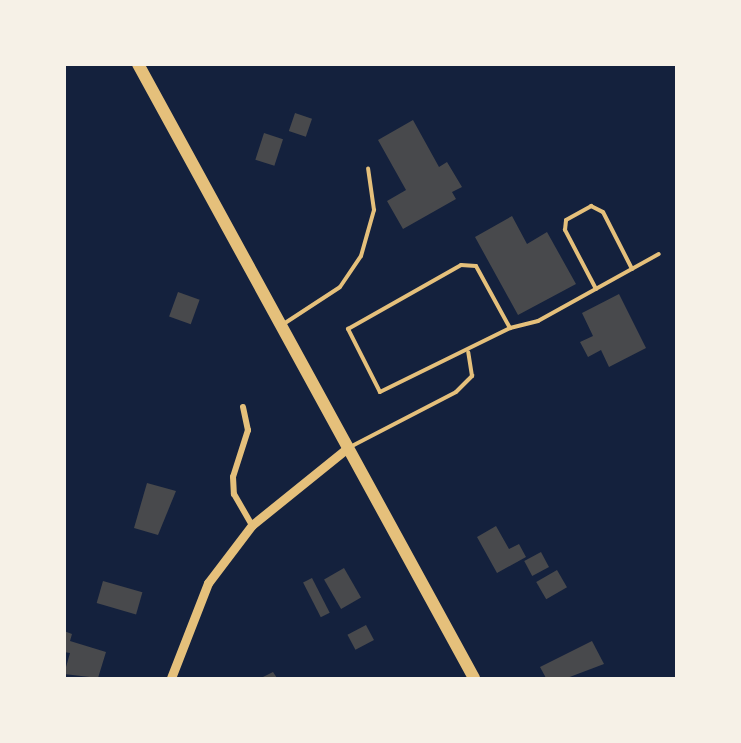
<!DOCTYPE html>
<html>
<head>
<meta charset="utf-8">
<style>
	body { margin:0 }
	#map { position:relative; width:741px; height:743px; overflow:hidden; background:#14213d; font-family:"Libre Baskerville",serif }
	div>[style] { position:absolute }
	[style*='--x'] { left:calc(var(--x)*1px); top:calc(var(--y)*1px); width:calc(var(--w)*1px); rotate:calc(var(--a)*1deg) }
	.building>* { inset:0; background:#48494c; transform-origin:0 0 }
	.service>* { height:4px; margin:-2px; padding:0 2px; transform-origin:2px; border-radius:2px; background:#e5c07b }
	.minor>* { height:6px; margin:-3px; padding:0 3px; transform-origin:3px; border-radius:3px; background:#e5c07b }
	.tertiary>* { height:9px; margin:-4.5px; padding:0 4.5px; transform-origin:4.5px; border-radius:4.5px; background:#e5c07b }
	.primary>* { height:12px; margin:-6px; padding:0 6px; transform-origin:6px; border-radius:6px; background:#e5c07b }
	span { translate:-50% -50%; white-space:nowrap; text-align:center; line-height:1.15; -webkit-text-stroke:4.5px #f6f1e7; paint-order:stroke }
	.frame { position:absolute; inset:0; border:66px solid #f6f1e7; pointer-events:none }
</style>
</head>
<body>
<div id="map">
	<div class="building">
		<i style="left:295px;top:113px;width:18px;height:19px;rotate:19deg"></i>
		<i style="clip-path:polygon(413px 120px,439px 167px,447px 162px,462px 187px,452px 192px,456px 199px,403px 229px,387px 201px,406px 190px,378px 140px)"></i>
		<i style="left:264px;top:133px;width:20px;height:28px;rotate:18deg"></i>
		<i style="clip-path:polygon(512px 216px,527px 244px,547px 232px,576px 284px,518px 315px,475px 237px)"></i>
		<i style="left:178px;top:292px;width:23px;height:26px;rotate:20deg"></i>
		<i style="clip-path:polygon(619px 294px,646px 348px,609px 367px,601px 350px,588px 357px,580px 342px,593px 336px,582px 313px)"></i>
		<i style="clip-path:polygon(147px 483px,176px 491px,158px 535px,134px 528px)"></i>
		<i style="clip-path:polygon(496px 526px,509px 549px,519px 544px,526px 557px,497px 573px,477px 537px)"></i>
		<i style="left:541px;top:552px;width:17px;height:19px;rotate:62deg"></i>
		<i style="left:344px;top:568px;width:34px;height:23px;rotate:60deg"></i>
		<i style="left:557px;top:570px;width:20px;height:24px;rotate:60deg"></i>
		<i style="left:312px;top:578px;width:39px;height:10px;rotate:63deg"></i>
		<i style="left:103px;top:581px;width:41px;height:23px;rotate:16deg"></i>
		<i style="left:366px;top:625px;width:17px;height:21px;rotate:62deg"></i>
		<i style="clip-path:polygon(64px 631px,72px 634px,70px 641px,106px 652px,98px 678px,64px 674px,70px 653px,64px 652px)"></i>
		<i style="clip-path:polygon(592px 641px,604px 664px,567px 678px,546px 678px,540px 667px)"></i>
		<i style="clip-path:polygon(273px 672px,277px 678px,261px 678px)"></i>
	</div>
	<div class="service">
		<i style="--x:461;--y:265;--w:15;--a:4"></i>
		<i style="--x:476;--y:266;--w:71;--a:61.3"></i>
		<i style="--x:510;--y:328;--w:145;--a:153.8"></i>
		<i style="--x:380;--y:392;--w:71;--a:-116.9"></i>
		<i style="--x:348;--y:329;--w:130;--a:-29.5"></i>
		<i style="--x:596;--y:289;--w:67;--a:-117.7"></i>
		<i style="--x:565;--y:230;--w:10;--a:-84"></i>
		<i style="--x:566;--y:220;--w:29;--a:-29"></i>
		<i style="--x:591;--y:206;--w:13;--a:27"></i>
		<i style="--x:603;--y:212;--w:64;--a:63"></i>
		<i style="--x:282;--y:325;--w:69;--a:-33.2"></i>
		<i style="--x:340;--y:287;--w:37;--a:-56"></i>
		<i style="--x:361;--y:256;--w:48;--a:-74.2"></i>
		<i style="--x:374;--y:210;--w:42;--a:-98.1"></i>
		<i style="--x:510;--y:328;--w:29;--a:-14"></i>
		<i style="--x:538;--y:321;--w:138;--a:-29"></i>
		<i style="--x:350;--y:447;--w:119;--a:-27.4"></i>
		<i style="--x:456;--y:392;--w:23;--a:-45"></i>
		<i style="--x:472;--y:376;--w:24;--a:-99"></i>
	</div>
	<div class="minor">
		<i style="--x:243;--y:407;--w:24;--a:78"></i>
		<i style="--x:248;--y:430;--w:49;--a:107.7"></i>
		<i style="--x:233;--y:477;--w:17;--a:87"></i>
		<i style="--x:234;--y:494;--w:36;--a:60"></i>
	</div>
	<div class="tertiary">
		<i style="--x:171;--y:678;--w:102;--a:-68.7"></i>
		<i style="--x:208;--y:583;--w:73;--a:-52.8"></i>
		<i style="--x:252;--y:525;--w:119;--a:-38.9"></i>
	</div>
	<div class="primary">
		<i style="--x:138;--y:64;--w:700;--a:61.31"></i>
	</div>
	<div class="frame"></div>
</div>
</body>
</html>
